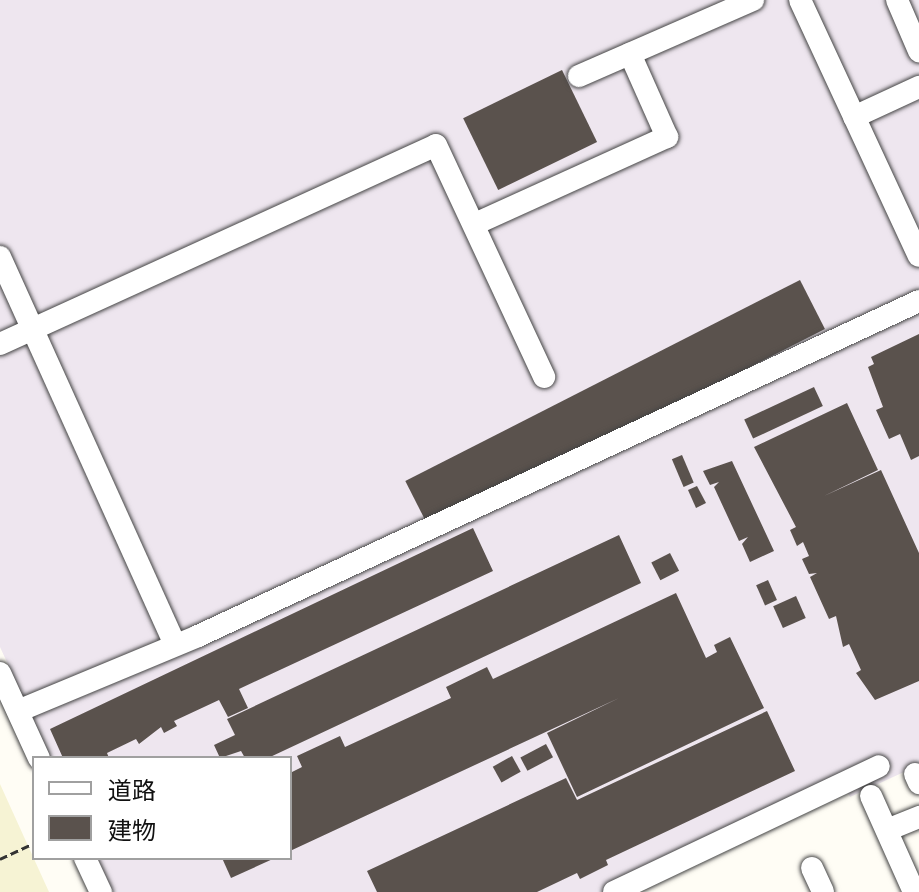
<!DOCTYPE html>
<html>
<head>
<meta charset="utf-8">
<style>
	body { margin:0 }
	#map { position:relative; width:919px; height:892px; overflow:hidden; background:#fffdf5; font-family:"Roboto Serif","Noto Sans JP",serif }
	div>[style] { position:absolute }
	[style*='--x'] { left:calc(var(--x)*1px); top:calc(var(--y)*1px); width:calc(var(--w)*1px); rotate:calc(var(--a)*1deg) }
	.industrial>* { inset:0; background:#eee6ef }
	.farmland>* { inset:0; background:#f6f3d4 }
	.building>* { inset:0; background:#5a524d; transform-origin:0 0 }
	.path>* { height:3px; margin-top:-1.5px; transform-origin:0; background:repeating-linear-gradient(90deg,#333 0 8px,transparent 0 12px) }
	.roads { filter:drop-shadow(0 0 2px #444) drop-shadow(0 0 2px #444) }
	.minor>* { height:22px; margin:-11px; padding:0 11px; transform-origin:11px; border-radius:11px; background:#fff }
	span { translate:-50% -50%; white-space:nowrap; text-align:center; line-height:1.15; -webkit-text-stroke:8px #fff; paint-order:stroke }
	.legend { position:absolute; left:32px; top:756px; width:260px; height:104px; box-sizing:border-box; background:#fff; border:2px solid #a0a0a0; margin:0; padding:10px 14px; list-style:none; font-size:24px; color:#111 }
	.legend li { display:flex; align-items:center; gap:16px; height:40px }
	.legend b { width:40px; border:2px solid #a0a0a0 }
</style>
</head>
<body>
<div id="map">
	<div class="industrial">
		<i style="clip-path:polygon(0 0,919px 0,919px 765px,850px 797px,843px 783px,608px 892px,113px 892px,97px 858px,290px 858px,290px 758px,51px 758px,0 647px)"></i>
	</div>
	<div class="farmland">
		<i style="clip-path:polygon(0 784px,49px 892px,0 892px)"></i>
	</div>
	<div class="building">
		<i style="left:562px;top:70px;width:80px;height:110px;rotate:64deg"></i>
		<i style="left:800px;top:280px;width:55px;height:443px;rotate:63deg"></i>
		<i style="clip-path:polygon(919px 334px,919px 456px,911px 460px,900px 434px,889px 439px,876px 410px,883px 407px,868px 367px,874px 364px,871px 357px)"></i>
		<i style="left:814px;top:387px;width:21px;height:77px;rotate:65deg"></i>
		<i style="clip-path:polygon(847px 403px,878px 470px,824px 496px,881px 470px,919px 553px,919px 681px,875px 700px,856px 673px,861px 670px,849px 644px,843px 647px,836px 616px,829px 619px,810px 577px,817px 573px,809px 574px,802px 559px,809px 556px,803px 542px,797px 546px,790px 530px,796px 527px,754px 447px)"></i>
		<i style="left:682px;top:455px;width:30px;height:11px;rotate:67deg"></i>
		<i style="clip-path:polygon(732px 461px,774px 551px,750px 562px,742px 544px,748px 537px,739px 541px,714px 487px,719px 482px,710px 485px,703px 471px)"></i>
		<i style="clip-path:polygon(697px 486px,706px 503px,696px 508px,688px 490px)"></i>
		<i style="clip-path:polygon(473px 528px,493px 571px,239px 689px,248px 708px,228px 717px,219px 700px,174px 721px,177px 726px,164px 733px,161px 727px,139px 744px,136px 739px,107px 753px,109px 758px,63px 758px,50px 729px)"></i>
		<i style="clip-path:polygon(619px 535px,641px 583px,268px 758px,245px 758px,241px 751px,220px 758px,214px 745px,235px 735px,227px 719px)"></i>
		<i style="left:670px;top:553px;width:20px;height:21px;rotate:63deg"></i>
		<i style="left:768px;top:580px;width:22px;height:13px;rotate:66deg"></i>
		<i style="clip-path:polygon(676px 593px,706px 658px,717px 652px,714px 645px,730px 637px,764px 708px,577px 797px,547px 733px,619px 698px,290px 851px,290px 773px,302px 767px,297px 756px,340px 736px,345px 747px,451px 698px,446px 687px,487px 667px,493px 679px)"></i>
		<i style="left:796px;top:596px;width:24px;height:25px;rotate:66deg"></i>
		<i style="clip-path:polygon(767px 711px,795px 771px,606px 860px,608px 865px,580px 879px,577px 873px,537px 892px,377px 892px,367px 871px,566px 778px,577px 800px)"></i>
		<i style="left:546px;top:744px;width:15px;height:29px;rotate:62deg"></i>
		<i style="left:512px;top:756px;width:18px;height:22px;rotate:61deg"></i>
		<i style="clip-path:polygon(222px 858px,275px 858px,231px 878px)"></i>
	</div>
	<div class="path">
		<i style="--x:0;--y:859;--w:38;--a:-25"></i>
	</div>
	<div class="roads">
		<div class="minor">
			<i style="--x:800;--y:0;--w:282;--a:65.1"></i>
			<i style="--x:897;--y:0;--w:56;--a:66.7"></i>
			<i style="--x:579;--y:76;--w:190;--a:-23.6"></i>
			<i style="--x:854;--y:117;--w:72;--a:-24.8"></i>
			<i style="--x:475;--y:224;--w:211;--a:-24.4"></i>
			<i style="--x:667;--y:137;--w:91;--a:-114"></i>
			<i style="--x:0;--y:257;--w:422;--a:65.7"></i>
			<i style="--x:0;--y:344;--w:479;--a:-24.5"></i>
			<i style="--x:436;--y:145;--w:256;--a:65"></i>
			<i style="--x:0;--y:673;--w:94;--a:65.4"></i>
			<i style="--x:18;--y:711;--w:195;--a:-22.6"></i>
			<i style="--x:198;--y:636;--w:795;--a:-24.92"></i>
			<i style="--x:915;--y:774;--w:10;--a:66"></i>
			<i style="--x:871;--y:796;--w:105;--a:65.9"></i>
			<i style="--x:887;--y:830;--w:35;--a:-22"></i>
			<i style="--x:85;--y:858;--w:38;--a:65"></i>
			<i style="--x:812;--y:868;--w:26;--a:65"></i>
			<i style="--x:614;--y:892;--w:293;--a:-25.4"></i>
		</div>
	</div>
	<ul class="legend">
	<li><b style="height:10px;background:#fff"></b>道路</li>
	<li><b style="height:22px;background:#5a524d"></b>建物</li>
	</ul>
</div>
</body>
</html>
